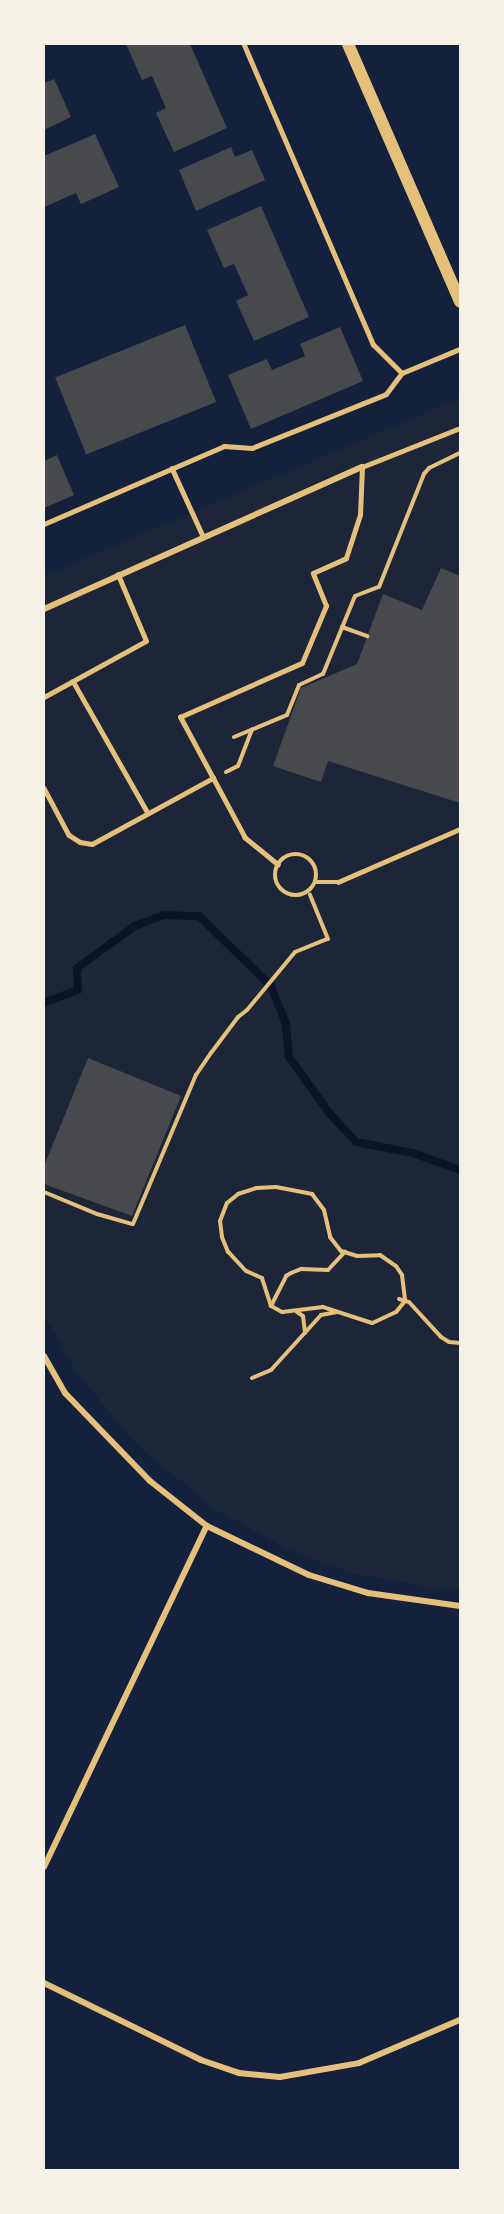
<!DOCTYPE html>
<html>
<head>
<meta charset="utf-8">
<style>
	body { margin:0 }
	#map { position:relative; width:504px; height:2214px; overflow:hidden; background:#14213d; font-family:"Sofia Sans Condensed",sans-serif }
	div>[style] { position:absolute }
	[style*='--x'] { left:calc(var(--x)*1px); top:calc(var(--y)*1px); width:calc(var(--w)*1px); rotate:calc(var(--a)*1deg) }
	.green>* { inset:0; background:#1d2539 }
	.stream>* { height:8px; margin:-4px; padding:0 4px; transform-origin:4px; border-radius:4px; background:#0b132b }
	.building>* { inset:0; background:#48494c; transform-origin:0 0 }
	.path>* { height:4px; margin:-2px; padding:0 2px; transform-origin:2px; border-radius:2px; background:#e5c07b }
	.service>* { height:4.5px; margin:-2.25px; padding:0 2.25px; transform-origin:2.25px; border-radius:2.25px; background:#e5c07b }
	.service>.ring { margin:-2.25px; padding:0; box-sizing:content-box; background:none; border:4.5px solid #e5c07b; border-radius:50% }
	.minor>* { height:6px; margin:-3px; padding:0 3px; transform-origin:3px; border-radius:3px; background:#e5c07b }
	.secondary>* { height:12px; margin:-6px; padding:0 6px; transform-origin:6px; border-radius:6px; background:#e5c07b }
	span { translate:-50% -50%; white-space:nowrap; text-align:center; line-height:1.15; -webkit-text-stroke:5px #f6f1e7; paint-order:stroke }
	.frame { position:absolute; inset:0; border:45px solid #f6f1e7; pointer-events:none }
</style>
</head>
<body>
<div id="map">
	<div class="green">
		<i style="clip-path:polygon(460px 398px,460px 1589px,440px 1589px,351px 1573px,286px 1548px,216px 1510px,136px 1444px,78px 1374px,44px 1315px,44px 576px)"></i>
	</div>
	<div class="stream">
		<i style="--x:44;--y:1003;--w:36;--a:-21"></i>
		<i style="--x:78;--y:990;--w:22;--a:-93"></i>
		<i style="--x:77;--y:968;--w:72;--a:-35.9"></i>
		<i style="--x:135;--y:926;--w:31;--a:-21"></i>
		<i style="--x:164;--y:915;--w:35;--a:2"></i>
		<i style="--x:199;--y:916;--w:100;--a:44.2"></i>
		<i style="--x:271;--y:986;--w:41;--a:68.5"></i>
		<i style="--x:286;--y:1024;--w:33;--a:85"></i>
		<i style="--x:289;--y:1057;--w:70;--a:54.3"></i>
		<i style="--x:330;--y:1114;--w:38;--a:47"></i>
		<i style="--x:356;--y:1142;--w:58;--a:10.9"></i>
		<i style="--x:413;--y:1153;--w:50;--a:19.9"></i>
	</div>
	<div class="building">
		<i style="clip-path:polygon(126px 44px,190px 44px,227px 128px,174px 152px,156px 113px,166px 108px,152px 76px,142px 80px)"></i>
		<i style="clip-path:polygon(54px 79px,71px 117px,44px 130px,44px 83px)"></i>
		<i style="clip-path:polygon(95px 134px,119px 187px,81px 204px,76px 193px,44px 207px,44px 156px)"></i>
		<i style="clip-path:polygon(231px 147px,235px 157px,252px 150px,265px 180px,196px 211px,179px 170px)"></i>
		<i style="clip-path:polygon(261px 206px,309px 317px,254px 341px,236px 301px,248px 295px,234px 264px,224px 268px,207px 230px)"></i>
		<i style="left:185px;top:325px;width:83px;height:140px;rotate:68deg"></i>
		<i style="clip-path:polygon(340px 327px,363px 381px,251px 429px,228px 375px,267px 359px,272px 370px,305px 356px,300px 344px)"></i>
		<i style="clip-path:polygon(57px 455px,74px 495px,44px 508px,44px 461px)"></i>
		<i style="clip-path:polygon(441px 568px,460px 576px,460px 803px,328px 761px,321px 782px,273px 766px,301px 688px,357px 664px,383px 594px,422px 610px)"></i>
		<i style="clip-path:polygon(88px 1058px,181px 1096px,132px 1216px,44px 1184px,44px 1166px)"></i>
	</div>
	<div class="path">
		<i style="--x:342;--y:627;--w:27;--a:20"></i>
		<i style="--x:234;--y:737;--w:57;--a:-22.5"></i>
		<i style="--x:287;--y:715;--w:32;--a:-68"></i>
		<i style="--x:299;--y:685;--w:26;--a:-25"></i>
		<i style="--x:323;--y:674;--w:84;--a:-67.7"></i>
		<i style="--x:355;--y:596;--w:26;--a:-21"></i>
		<i style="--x:379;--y:587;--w:122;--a:-68.3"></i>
		<i style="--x:424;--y:474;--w:8;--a:-50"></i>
		<i style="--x:429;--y:468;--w:34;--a:-26"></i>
		<i style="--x:226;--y:772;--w:13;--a:-27"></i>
		<i style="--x:238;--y:766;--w:39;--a:-69"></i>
		<i style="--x:276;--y:1187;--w:37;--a:11"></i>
		<i style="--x:312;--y:1194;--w:20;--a:53"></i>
		<i style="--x:324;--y:1210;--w:28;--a:77"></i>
		<i style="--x:330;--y:1237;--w:18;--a:52"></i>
		<i style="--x:341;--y:1251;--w:17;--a:17"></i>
		<i style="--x:357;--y:1256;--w:23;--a:-2"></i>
		<i style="--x:380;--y:1255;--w:19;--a:35"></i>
		<i style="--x:396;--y:1266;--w:11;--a:56"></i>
		<i style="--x:402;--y:1275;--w:26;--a:83"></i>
		<i style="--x:405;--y:1301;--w:14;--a:129"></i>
		<i style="--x:396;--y:1312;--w:26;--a:155"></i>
		<i style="--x:372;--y:1323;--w:52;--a:-161.9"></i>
		<i style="--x:323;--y:1307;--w:41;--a:173"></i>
		<i style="--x:282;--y:1312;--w:13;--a:-151"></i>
		<i style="--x:271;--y:1306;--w:29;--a:-108"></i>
		<i style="--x:262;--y:1278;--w:17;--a:-156"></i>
		<i style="--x:246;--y:1271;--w:26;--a:-133"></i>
		<i style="--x:228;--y:1252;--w:16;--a:-112"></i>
		<i style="--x:222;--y:1237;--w:16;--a:-97"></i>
		<i style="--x:220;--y:1221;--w:19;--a:-69"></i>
		<i style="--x:227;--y:1203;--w:14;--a:-39"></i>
		<i style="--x:238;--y:1194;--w:19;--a:-18"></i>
		<i style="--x:256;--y:1188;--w:20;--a:-3"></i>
		<i style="--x:44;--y:1192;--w:57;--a:22.5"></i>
		<i style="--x:97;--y:1214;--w:37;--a:16"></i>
		<i style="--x:133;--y:1224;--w:162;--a:-67.1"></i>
		<i style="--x:196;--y:1075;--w:27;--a:-56"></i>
		<i style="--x:211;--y:1053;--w:45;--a:-53.1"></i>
		<i style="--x:238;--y:1017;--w:11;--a:-38"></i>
		<i style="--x:247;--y:1010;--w:75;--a:-50.4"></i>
		<i style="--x:295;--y:952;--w:35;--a:-22"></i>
		<i style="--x:328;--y:939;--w:48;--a:-112.2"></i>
		<i style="--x:399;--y:1299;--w:10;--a:17"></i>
		<i style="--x:409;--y:1302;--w:47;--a:47.6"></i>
		<i style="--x:441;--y:1337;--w:9;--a:32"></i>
		<i style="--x:449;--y:1342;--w:11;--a:5"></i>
		<i style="--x:271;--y:1306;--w:34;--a:-63"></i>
		<i style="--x:286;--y:1276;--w:6;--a:-31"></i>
		<i style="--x:291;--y:1273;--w:11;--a:-22"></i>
		<i style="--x:301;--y:1269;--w:27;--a:2"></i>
		<i style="--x:328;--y:1270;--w:25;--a:-47"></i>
		<i style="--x:297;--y:1312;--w:7;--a:34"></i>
		<i style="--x:303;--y:1316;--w:17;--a:83"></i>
		<i style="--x:252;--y:1378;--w:21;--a:-23"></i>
		<i style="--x:271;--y:1370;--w:74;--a:-47.7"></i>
		<i style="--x:321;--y:1315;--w:16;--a:-11"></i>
	</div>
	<div class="service">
		<i style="--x:244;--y:44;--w:327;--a:66.7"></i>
		<i style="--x:373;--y:344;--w:41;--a:45"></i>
		<i style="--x:172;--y:468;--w:75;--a:65.5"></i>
		<i style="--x:44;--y:524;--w:196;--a:-23.4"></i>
		<i style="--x:224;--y:446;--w:28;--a:4"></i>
		<i style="--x:252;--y:448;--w:144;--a:-21.9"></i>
		<i style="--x:386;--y:394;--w:26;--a:-53"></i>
		<i style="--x:402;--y:373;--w:63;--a:-22.5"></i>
		<i style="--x:73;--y:681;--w:152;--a:60.4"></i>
		<i style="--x:44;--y:697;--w:116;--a:-28.8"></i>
		<i style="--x:146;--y:641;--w:72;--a:-113"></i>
		<i style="--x:44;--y:788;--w:53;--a:62"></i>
		<i style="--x:69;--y:835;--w:13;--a:32"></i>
		<i style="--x:80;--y:842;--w:12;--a:9"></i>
		<i style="--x:92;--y:844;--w:138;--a:-28.6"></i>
		<i class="ring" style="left:275px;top:854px;width:37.5px;height:37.5px"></i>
		<i style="--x:278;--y:865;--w:43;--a:-140.7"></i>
		<i style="--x:245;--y:838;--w:137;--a:-118.2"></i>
		<i style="--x:180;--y:717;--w:133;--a:-23.9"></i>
		<i style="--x:302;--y:663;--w:62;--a:-67.2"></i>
		<i style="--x:326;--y:606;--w:35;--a:-112"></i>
		<i style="--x:313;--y:573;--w:36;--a:-24"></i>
		<i style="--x:346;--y:558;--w:45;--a:-72"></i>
		<i style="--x:360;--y:515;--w:48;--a:-87.6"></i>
		<i style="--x:362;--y:467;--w:105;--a:-21.7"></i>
		<i style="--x:315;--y:882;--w:23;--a:0"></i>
		<i style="--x:338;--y:882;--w:133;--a:-23.5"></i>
	</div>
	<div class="minor">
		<i style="--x:44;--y:609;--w:348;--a:-24.1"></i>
		<i style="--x:44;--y:1356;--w:43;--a:60.4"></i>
		<i style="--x:65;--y:1393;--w:122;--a:46"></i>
		<i style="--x:150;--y:1481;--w:73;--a:38.3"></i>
		<i style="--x:44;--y:1867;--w:378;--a:-64.5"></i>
		<i style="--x:207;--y:1526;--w:113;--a:25.7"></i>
		<i style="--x:309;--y:1575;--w:62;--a:17"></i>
		<i style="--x:368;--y:1593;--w:93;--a:8"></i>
		<i style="--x:44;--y:1983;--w:175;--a:26.1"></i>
		<i style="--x:201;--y:2060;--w:40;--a:18.9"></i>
		<i style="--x:239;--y:2073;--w:41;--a:5.6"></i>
		<i style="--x:280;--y:2077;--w:80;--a:-10"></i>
		<i style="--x:359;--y:2063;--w:110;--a:-23.1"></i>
	</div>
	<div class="secondary">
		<i style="--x:348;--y:44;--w:281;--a:66.5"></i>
	</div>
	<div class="frame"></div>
</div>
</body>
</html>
